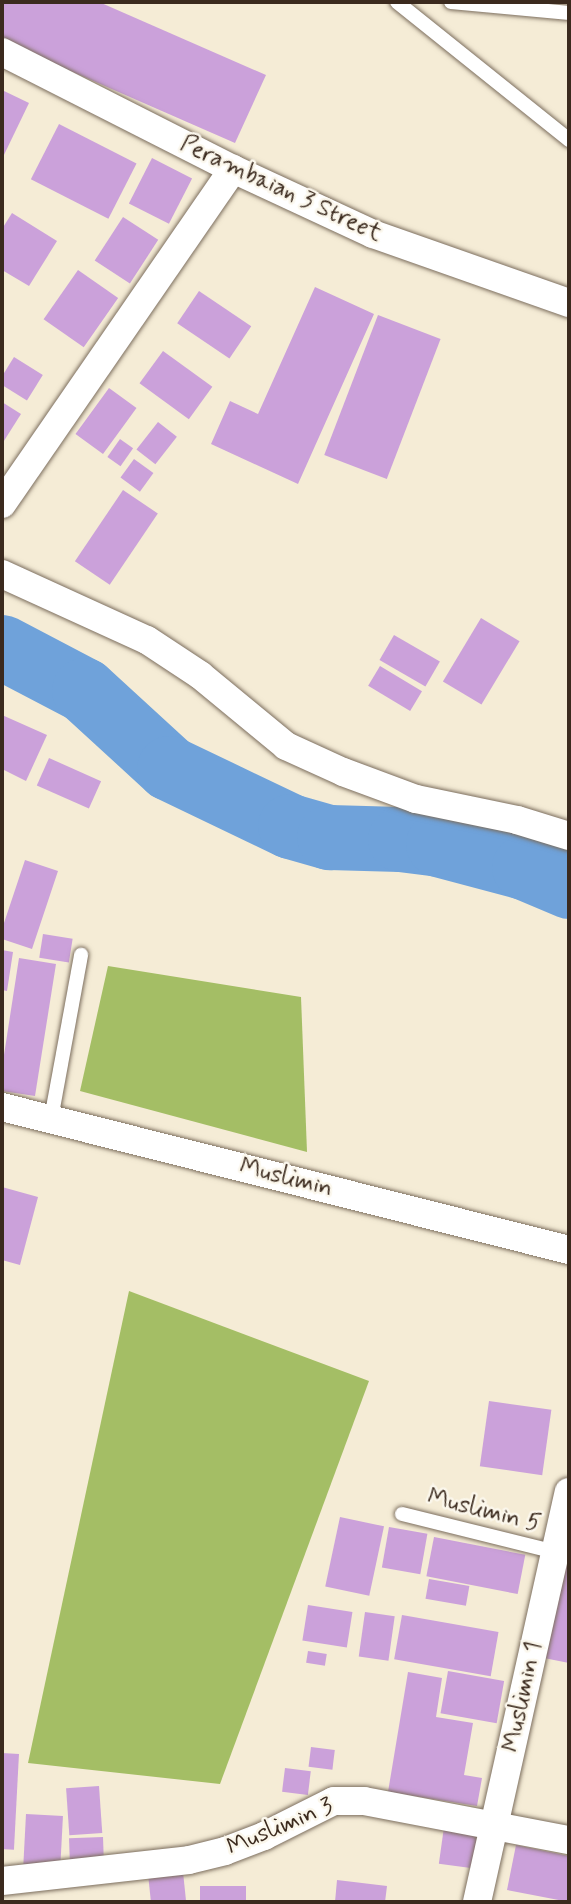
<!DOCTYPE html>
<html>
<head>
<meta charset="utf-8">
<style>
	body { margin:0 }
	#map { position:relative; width:571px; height:1904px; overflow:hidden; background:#f5ecd6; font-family:Mynerve,sans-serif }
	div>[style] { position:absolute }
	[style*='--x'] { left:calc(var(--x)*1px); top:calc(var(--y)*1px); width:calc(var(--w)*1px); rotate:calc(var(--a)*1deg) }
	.green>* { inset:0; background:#a4be65 }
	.river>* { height:65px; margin:-32.5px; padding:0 32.5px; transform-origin:32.5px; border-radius:32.5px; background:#6fa2da }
	.building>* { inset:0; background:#cba1da; transform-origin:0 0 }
	.roads { filter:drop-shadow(0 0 2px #7c6e5e) drop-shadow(0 0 2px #7c6e5e) }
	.service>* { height:14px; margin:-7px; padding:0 7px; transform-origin:7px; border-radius:7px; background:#fff }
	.minor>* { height:28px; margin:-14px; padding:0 14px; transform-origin:14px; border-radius:14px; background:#fff }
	span { translate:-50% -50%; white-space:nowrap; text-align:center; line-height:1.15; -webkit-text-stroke:5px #fbf7ec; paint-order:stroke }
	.street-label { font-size:24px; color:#3b2a1e }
	.frame { position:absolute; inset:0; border:4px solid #3b2a1e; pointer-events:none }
</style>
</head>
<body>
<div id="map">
	<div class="green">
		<i style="clip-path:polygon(108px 966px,301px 997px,307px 1152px,80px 1091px)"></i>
		<i style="clip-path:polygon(129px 1291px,369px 1381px,220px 1784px,28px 1763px)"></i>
	</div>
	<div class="river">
		<i style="--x:2;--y:647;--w:93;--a:27.7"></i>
		<i style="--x:84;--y:690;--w:115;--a:42.5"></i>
		<i style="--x:169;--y:768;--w:134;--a:25.6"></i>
		<i style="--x:290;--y:826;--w:41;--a:15.8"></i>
		<i style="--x:329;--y:837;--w:71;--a:1.6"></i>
		<i style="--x:400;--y:839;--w:38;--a:7"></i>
		<i style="--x:438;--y:844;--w:89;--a:15"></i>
		<i style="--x:524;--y:867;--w:49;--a:22.9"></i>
	</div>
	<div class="building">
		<i style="clip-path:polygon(2px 2px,99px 2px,266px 75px,235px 143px,2px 41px)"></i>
		<i style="clip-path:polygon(2px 90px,29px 103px,2px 159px)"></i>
		<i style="left:59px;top:124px;width:87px;height:62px;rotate:27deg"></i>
		<i style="left:152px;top:158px;width:45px;height:51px;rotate:27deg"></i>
		<i style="clip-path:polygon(12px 213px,57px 241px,29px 286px,2px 270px,2px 229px)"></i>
		<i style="left:123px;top:217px;width:42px;height:52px;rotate:33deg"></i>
		<i style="left:78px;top:270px;width:49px;height:60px;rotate:35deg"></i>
		<i style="clip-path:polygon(315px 287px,374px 314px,298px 484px,211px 444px,230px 401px,258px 414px)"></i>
		<i style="left:199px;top:291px;width:63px;height:39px;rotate:34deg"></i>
		<i style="left:378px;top:315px;width:67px;height:150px;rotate:21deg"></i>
		<i style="left:163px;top:351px;width:61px;height:40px;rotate:36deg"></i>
		<i style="left:14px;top:357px;width:34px;height:30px;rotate:32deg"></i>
		<i style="left:109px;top:388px;width:34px;height:57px;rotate:36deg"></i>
		<i style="clip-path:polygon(2px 402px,21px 414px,2px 444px)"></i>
		<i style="left:158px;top:422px;width:24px;height:35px;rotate:38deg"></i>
		<i style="left:120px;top:439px;width:16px;height:22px;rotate:35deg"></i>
		<i style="left:134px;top:459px;width:24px;height:23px;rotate:36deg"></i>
		<i style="left:123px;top:490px;width:42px;height:86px;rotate:34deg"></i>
		<i style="left:481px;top:618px;width:45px;height:74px;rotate:31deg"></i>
		<i style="left:394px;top:635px;width:53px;height:29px;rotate:30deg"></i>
		<i style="left:380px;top:666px;width:49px;height:23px;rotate:31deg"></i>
		<i style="clip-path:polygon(2px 715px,47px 735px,26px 781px,2px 769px)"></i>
		<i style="left:49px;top:758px;width:57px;height:30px;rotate:24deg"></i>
		<i style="clip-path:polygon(25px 860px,58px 871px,32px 949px,2px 939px,2px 929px)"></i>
		<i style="left:43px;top:934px;width:30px;height:24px;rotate:9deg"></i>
		<i style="clip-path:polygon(2px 950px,13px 952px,7px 991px,2px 990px)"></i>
		<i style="clip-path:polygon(19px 958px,56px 964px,35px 1096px,2px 1091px,2px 1068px)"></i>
		<i style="clip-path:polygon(2px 1187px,38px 1197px,20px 1265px,2px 1260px)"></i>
		<i style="left:489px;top:1401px;width:63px;height:66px;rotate:8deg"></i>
		<i style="left:340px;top:1517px;width:45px;height:71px;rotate:12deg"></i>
		<i style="left:389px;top:1527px;width:39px;height:41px;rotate:10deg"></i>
		<i style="left:434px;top:1537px;width:93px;height:40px;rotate:11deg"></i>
		<i style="clip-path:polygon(557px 1564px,569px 1566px,569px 1663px,539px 1657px)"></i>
		<i style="left:429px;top:1579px;width:41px;height:20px;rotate:10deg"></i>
		<i style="left:308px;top:1605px;width:45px;height:36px;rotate:9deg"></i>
		<i style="left:365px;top:1612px;width:30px;height:45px;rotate:8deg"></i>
		<i style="left:402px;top:1615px;width:98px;height:45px;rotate:10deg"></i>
		<i style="left:308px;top:1651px;width:19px;height:12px;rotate:9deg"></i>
		<i style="left:448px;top:1671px;width:57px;height:43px;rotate:10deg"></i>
		<i style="clip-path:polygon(408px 1672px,442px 1678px,436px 1717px,473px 1723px,464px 1775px,482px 1778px,477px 1806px,388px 1792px)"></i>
		<i style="left:311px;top:1747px;width:24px;height:20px;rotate:7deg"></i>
		<i style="left:2px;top:1753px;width:17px;height:96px;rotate:3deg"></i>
		<i style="left:285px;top:1768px;width:26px;height:24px;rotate:7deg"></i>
		<i style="left:99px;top:1786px;width:47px;height:33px;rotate:86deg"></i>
		<i style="left:26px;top:1814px;width:37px;height:50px;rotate:3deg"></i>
		<i style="left:444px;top:1827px;width:34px;height:37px;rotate:8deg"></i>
		<i style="left:103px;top:1837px;width:30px;height:34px;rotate:88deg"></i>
		<i style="clip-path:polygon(516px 1845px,569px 1856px,569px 1902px,507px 1890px)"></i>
		<i style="left:183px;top:1872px;width:30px;height:35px;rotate:84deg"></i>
		<i style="clip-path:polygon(337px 1880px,387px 1886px,385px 1902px,335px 1902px)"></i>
		<i style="left:246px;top:1886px;width:16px;height:46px;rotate:90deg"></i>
	</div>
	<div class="roads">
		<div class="service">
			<i style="--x:397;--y:2;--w:221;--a:38.7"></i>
			<i style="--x:451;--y:2;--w:119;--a:5.3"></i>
			<i style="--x:51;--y:1119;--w:167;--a:-79.6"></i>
			<i style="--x:402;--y:1514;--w:158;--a:13.9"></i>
		</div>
		<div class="minor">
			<i style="--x:2;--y:52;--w:259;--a:26.9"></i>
			<i style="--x:233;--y:169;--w:154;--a:24.9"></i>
			<i style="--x:373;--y:234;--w:208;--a:19.4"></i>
			<i style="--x:2;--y:504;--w:407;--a:-55.4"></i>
			<i style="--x:2;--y:574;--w:159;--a:24.5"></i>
			<i style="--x:147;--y:640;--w:64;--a:33.4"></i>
			<i style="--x:200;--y:675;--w:112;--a:39.5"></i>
			<i style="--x:286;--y:746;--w:63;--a:24.5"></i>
			<i style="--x:343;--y:772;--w:78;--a:20.3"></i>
			<i style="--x:416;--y:799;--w:103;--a:11.7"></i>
			<i style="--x:517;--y:820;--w:54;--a:17.1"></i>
			<i style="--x:2;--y:1107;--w:585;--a:14.16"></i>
			<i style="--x:2;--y:1881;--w:188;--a:-6.4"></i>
			<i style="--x:189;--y:1860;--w:37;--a:-14"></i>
			<i style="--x:225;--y:1851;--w:42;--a:-21"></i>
			<i style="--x:264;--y:1836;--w:78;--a:-26.6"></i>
			<i style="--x:334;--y:1801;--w:30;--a:0"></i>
			<i style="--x:364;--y:1801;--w:209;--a:10.8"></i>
			<i style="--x:477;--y:1902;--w:420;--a:-77.4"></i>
		</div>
	</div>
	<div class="street-label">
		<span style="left:281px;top:189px;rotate:25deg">Perambaian 3 Street</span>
		<span style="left:286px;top:1178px;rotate:14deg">Muslimin</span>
		<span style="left:484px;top:1511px;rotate:14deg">Muslimin 5</span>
		<span style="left:523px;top:1697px;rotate:-78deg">Muslimin 1</span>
		<span style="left:280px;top:1827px;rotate:-23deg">Muslimin 3</span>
	</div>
	<div class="frame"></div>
</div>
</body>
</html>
